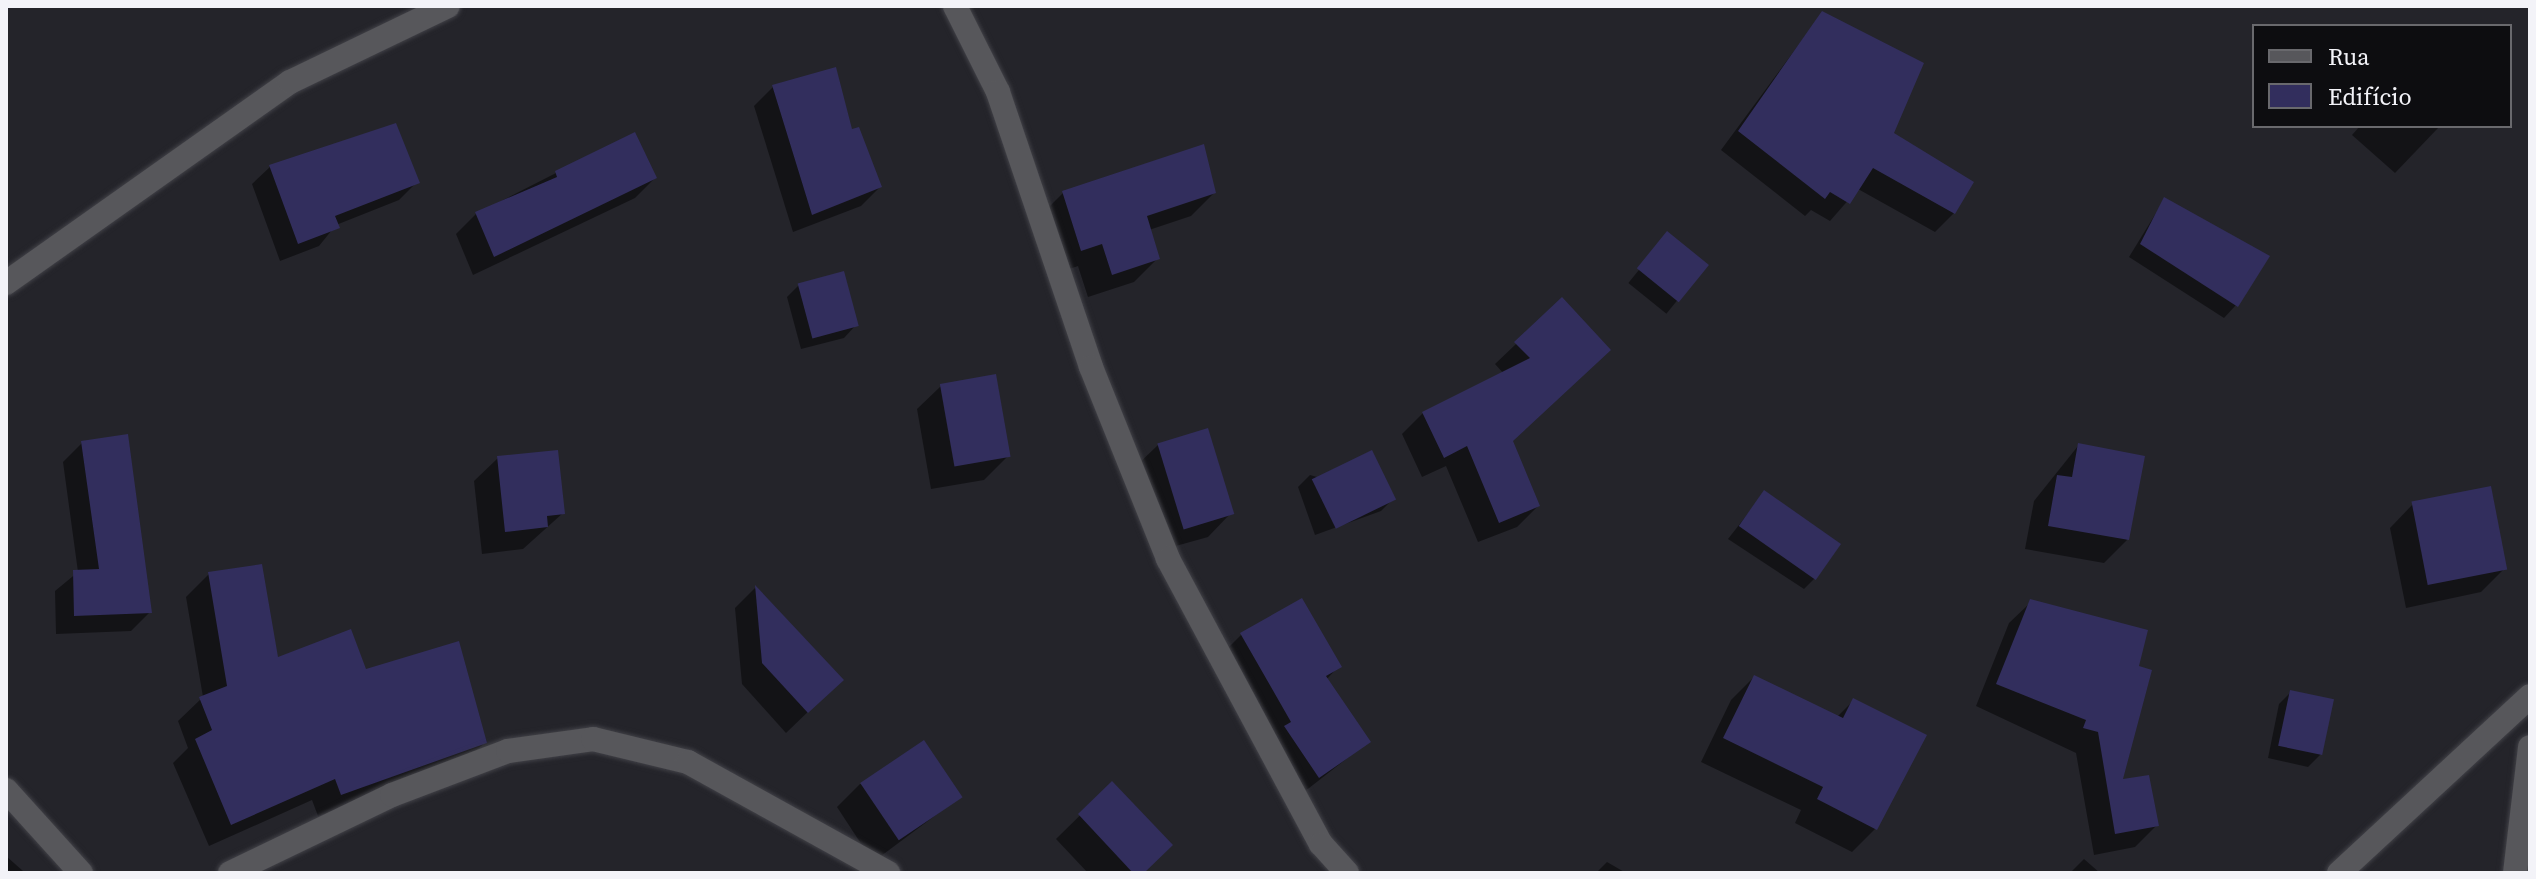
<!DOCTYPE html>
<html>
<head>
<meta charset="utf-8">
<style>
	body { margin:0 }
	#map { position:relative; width:2536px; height:879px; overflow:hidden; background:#24242a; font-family:"Source Serif 4",serif }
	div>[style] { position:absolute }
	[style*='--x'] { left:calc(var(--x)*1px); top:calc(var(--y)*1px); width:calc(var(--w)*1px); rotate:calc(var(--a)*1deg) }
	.shadow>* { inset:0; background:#0007; transform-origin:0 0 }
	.building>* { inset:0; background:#322e5d; transform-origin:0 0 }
	.roads { filter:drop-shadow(0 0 2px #414147) drop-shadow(0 0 2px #414147) }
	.minor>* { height:24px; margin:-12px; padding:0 12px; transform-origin:12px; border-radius:12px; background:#57575b }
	span { translate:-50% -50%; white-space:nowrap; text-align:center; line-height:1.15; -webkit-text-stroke:6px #0d0d10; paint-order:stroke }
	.frame { position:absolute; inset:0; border:8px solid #f3f3f8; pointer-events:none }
	.legend { position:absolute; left:2252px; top:24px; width:260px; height:104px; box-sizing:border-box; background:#0d0d10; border:2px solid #69696d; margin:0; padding:10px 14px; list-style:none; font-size:24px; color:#f3f3f8 }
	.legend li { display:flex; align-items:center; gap:16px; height:40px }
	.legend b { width:40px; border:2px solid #69696d }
</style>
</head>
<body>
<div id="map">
	<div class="shadow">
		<i style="clip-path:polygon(1822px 13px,1891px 134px,1954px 213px,1935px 232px,1858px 189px,1830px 221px,1811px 210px,1805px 216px,1721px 150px)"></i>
		<i style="clip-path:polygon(773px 87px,851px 132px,880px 187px,861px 206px,793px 232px,754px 106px)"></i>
		<i style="clip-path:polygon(2360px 126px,2440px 126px,2395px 173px,2352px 135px)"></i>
		<i style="clip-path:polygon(271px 166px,417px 182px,399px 200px,336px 225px,319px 246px,280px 261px,252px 184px)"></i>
		<i style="clip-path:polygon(556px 173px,655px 178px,635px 198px,473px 275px,456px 234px,476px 214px)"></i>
		<i style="clip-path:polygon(1063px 193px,1214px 193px,1191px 216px,1149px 230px,1157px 259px,1134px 282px,1088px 297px,1078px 266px,1058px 273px,1040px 216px)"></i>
		<i style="clip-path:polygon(2164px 200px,2236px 305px,2224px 318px,2129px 257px)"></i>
		<i style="left:1668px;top:234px;width:49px;height:63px;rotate:39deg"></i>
		<i style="clip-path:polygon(799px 285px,856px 325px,844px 338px,801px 349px,787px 297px)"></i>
		<i style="clip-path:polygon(1562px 300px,1512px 441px,1538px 506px,1517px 527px,1478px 542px,1446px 466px,1422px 477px,1402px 434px,1423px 413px,1504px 374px,1495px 364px)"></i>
		<i style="clip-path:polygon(941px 386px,1008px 456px,984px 480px,931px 489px,917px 409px)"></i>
		<i style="clip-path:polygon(82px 443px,150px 612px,131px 631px,56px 634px,55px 591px,78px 572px,63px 462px)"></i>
		<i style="clip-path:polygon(1158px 445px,1231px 513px,1208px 537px,1158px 551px,1134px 468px)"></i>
		<i style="clip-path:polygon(2078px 446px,2127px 540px,2104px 563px,2025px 549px,2034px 501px)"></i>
		<i style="clip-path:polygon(498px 458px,563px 513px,523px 549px,482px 554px,474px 481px)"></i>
		<i style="clip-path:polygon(1310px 475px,1393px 499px,1381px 511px,1315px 535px,1298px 487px)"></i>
		<i style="clip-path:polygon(1764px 493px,1816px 577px,1804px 589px,1728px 539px)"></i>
		<i style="clip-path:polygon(2413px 504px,2505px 568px,2481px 592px,2406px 608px,2390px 528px)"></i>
		<i style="clip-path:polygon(209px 574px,276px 660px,365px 671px,485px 742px,462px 765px,318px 816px,312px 800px,209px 846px,173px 763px,188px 748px,178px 721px,203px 697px,186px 597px)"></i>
		<i style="clip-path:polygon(755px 588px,841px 680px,786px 733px,742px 684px,735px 608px)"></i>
		<i style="clip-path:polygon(1301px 600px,1339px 666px,1326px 680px,1368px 742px,1295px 799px,1218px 658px,1241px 635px)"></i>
		<i style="clip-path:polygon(2031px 602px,2137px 667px,2121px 782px,2157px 825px,2135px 847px,2094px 855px,2076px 753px,1976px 706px,2009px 623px)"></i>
		<i style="clip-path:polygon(1754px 677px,1837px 717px,1854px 700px,1875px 829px,1852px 852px,1795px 823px,1801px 810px,1701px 762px,1731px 700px)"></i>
		<i style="clip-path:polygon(2291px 692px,2321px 754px,2308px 767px,2268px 758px,2279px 704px)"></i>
		<i style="clip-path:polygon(860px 784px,960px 797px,873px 862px,837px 807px)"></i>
		<i style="clip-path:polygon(1112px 784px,1142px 873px,1088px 873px,1056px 839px)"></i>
		<i style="clip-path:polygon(6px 856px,23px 871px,21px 873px,6px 873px)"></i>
		<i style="clip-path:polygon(2084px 859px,2100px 873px,2070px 873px)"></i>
		<i style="clip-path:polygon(1607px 862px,1626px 873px,1596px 873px)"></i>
	</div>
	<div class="building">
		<i style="clip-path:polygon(1822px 11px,1924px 63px,1894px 133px,1974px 182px,1955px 214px,1873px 168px,1850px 204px,1830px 192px,1825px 199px,1738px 131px)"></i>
		<i style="clip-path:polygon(836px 67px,852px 129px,859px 127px,882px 187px,812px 215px,772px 85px)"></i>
		<i style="clip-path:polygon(396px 123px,420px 183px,335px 216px,340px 228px,298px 244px,269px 165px)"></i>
		<i style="clip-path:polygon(635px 132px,657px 178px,494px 257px,475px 212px,557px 177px,555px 171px)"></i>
		<i style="clip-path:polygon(1204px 144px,1216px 193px,1147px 216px,1160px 259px,1112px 275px,1102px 244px,1081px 251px,1062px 191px)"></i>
		<i style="clip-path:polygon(2164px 197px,2270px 256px,2238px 307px,2140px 244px)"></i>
		<i style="left:1667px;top:231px;width:54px;height:48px;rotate:39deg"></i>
		<i style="left:844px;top:271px;width:57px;height:48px;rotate:75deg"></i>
		<i style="clip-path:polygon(1562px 297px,1611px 350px,1513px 441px,1540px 506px,1499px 523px,1467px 446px,1444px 458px,1422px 412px,1530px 358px,1514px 342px)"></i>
		<i style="left:996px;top:374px;width:84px;height:57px;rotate:80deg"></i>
		<i style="left:1208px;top:428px;width:90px;height:53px;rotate:73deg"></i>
		<i style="clip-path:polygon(128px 434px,152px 613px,74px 616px,73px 570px,99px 569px,81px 441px)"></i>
		<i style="clip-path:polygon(2078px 443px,2145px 456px,2129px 540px,2048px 526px,2057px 475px,2072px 477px)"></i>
		<i style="clip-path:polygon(558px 450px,565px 514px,547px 516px,548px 527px,505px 532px,497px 456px)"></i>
		<i style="left:1372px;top:450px;width:55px;height:67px;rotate:64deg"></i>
		<i style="left:2491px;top:486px;width:85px;height:81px;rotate:79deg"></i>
		<i style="left:1764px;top:490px;width:94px;height:44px;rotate:35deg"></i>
		<i style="clip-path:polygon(262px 564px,278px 657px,351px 629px,366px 669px,459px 641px,487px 743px,341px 795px,335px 779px,231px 825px,195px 739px,212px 730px,199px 697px,227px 686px,208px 572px)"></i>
		<i style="clip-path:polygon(755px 585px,844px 680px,808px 713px,762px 663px)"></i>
		<i style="clip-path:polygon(1302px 598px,1342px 667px,1326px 676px,1371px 742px,1319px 778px,1284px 726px,1291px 722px,1240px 633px)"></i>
		<i style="clip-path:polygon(2030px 599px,2148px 630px,2139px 666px,2152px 670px,2123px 779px,2149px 775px,2159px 826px,2115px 834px,2098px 732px,2083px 728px,2086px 720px,1996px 684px)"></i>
		<i style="clip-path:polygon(1754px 675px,1843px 718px,1853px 698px,1927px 735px,1877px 830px,1817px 799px,1823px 787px,1723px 738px)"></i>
		<i style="left:2290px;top:690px;width:45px;height:57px;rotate:12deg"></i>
		<i style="left:924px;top:740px;width:69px;height:77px;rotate:56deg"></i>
		<i style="clip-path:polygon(1112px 781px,1173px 845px,1144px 873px,1133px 873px,1078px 814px)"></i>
	</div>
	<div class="roads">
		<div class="minor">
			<i style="--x:955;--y:6;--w:96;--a:63.4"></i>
			<i style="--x:998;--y:92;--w:290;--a:71.3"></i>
			<i style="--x:1091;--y:367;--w:207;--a:68.1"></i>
			<i style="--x:1168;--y:559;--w:323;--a:61.8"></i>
			<i style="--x:1321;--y:844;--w:39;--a:48"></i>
			<i style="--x:6;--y:283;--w:348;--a:-35.3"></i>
			<i style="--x:290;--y:82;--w:175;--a:-25.7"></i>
			<i style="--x:6;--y:790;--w:112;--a:47.9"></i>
			<i style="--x:230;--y:873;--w:180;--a:-25.7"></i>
			<i style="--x:392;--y:795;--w:124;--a:-20.8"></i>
			<i style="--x:508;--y:751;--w:86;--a:-8"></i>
			<i style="--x:593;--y:739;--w:98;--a:13.6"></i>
			<i style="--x:688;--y:762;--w:229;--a:29"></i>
			<i style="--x:2339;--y:873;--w:260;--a:-42.8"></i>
			<i style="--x:2515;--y:873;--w:127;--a:-83.2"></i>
		</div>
	</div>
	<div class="frame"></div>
	<ul class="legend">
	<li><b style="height:10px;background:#57575b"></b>Rua</li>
	<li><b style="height:22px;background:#322e5d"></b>Edifício</li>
	</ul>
</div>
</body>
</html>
